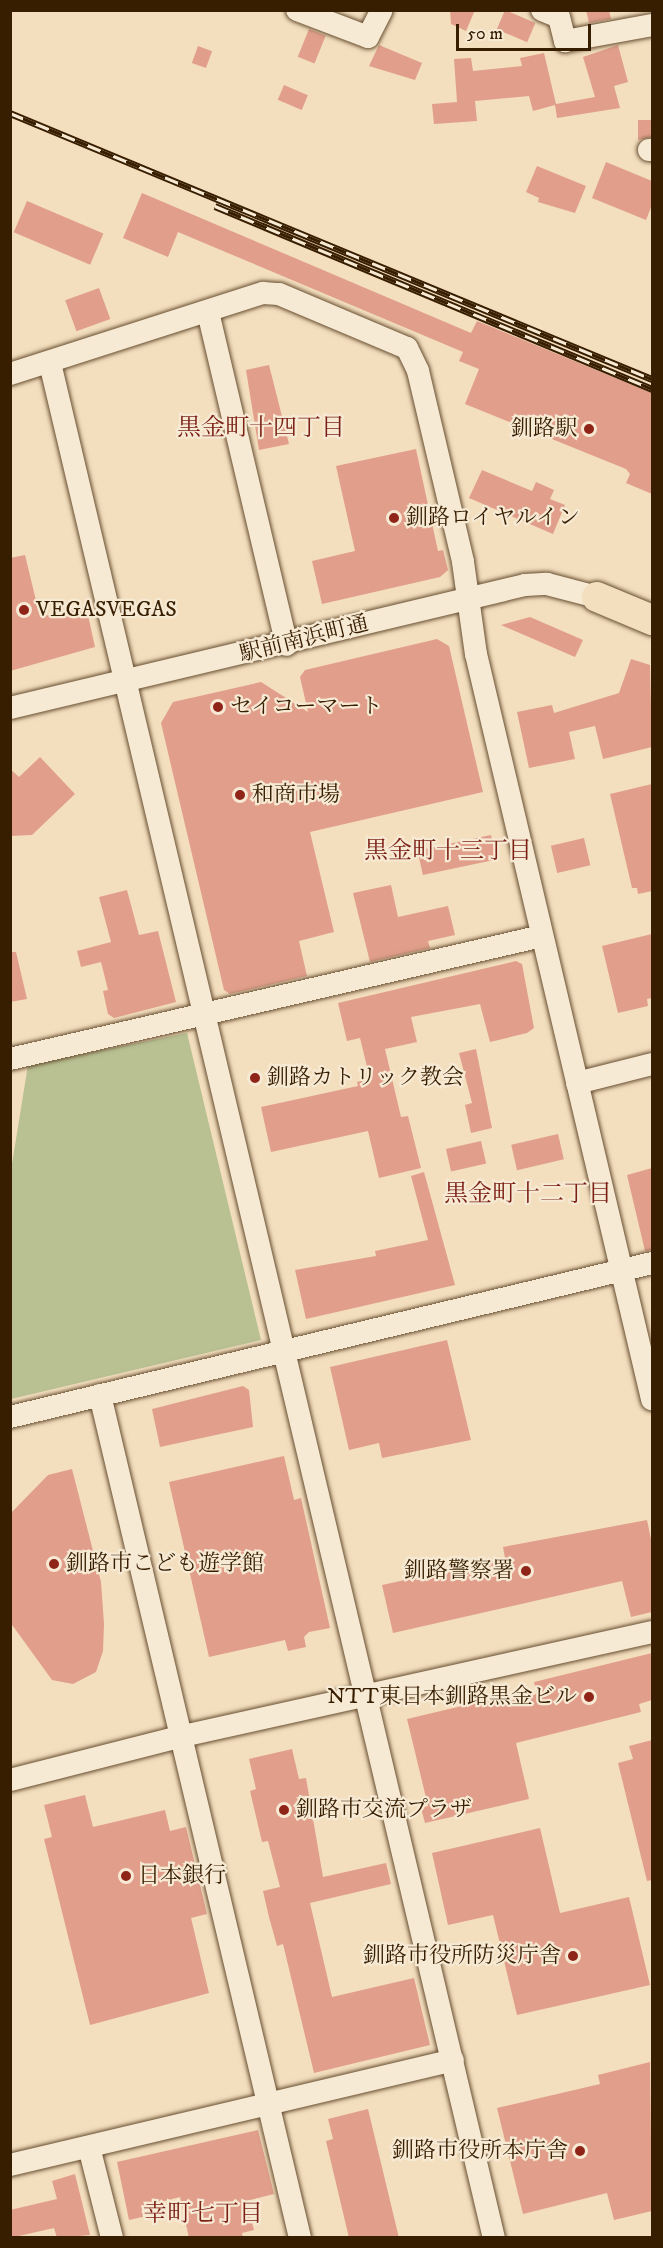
<!DOCTYPE html>
<html>
<head>
<meta charset="utf-8">
<style>
	body { margin:0 }
	#map { position:relative; width:663px; height:2248px; overflow:hidden; background:#f3debe; font-family:"IM FELL DW Pica","Noto Serif JP",serif }
	div>[style] { position:absolute }
	[style*='--x'] { left:calc(var(--x)*1px); top:calc(var(--y)*1px); width:calc(var(--w)*1px); rotate:calc(var(--a)*1deg) }
	.green>* { inset:0; background:#b9c193 }
	.building>* { inset:0; background:#e19f8b; transform-origin:0 0 }
	.roads { filter:drop-shadow(0 0 2px #674e30) drop-shadow(0 0 2px #674e30) }
	.minor>* { height:22px; margin:-11px; padding:0 11px; transform-origin:11px; border-radius:11px; background:#f7ead5 }
	.major>* { height:30px; margin:-15px; padding:0 15px; transform-origin:15px; border-radius:15px; background:#f3debe }
	.rail>* { height:7px; margin-top:-3.5px; transform-origin:0; background:repeating-linear-gradient(90deg,#f7ead5 0 14px,#381e01 0 28px); box-sizing:border-box; border-block:2px solid #381e01 }
	.dots>* { width:16px; height:16px; translate:-50% -50%; box-sizing:border-box; border:3px solid #f7ead5; border-radius:50% }
	span { translate:-50% -50%; white-space:nowrap; text-align:center; line-height:1.15; -webkit-text-stroke:4.5px #f7ead5; paint-order:stroke }
	.poi-label { font-size:22px; color:#381e01 }
	.right { translate:-100% -50%; text-align:right }
	.left { translate:0 -50%; text-align:left }
	.street-label { font-size:22px; color:#381e01 }
	.neighbourhood-label { font-size:24px; color:#7a1f14 }
	.frame { position:absolute; inset:0; border:12px solid #381e01; pointer-events:none }
	.scale { position:absolute; left:456px; top:24px; width:135px; height:27px; box-sizing:border-box; border:3px solid #381e01; border-top:0; padding-left:8px; font-size:18px; line-height:21px; white-space:nowrap; color:#381e01; -webkit-text-stroke:4px #f7ead5; paint-order:stroke }
</style>
</head>
<body>
<div id="map">
	<div class="green">
		<i style="clip-path:polygon(187px 1033px,261px 1340px,11px 1399px,11px 1170px,28px 1065px)"></i>
	</div>
	<div class="building">
		<i style="clip-path:polygon(450px 10px,475px 10px,466px 31px,451px 24px)"></i>
		<i style="left:505px;top:10px;width:33px;height:21px;rotate:23deg"></i>
		<i style="clip-path:polygon(586px 10px,609px 10px,611px 19px,589px 23px)"></i>
		<i style="left:309px;top:29px;width:18px;height:30px;rotate:22deg"></i>
		<i style="clip-path:polygon(379px 45px,422px 63px,415px 80px,369px 66px)"></i>
		<i style="clip-path:polygon(618px 45px,628px 82px,614px 86px,620px 108px,557px 118px,555px 105px,533px 111px,529px 96px,475px 101px,477px 121px,434px 124px,432px 104px,457px 102px,454px 59px,471px 58px,473px 71px,522px 66px,520px 58px,544px 53px,556px 104px,595px 97px,583px 57px)"></i>
		<i style="left:198px;top:46px;width:15px;height:18px;rotate:20deg"></i>
		<i style="left:284px;top:85px;width:26px;height:16px;rotate:23deg"></i>
		<i style="clip-path:polygon(638px 120px,652px 120px,652px 137px,638px 140px)"></i>
		<i style="clip-path:polygon(606px 162px,652px 181px,652px 205px,646px 220px,592px 198px)"></i>
		<i style="clip-path:polygon(537px 166px,586px 186px,575px 213px,538px 202px,539px 198px,526px 192px)"></i>
		<i style="clip-path:polygon(142px 193px,471px 333px,477px 321px,652px 393px,652px 494px,626px 483px,630px 474px,626px 469px,465px 404px,479px 369px,459px 361px,463px 352px,178px 232px,168px 257px,123px 238px)"></i>
		<i style="left:27px;top:201px;width:83px;height:34px;rotate:23deg"></i>
		<i style="left:99px;top:288px;width:33px;height:36px;rotate:70deg"></i>
		<i style="clip-path:polygon(269px 365px,289px 444px,259px 450px,246px 370px)"></i>
		<i style="clip-path:polygon(416px 449px,438px 551px,443px 550px,448px 570px,440px 577px,322px 604px,312px 561px,355px 551px,336px 466px)"></i>
		<i style="clip-path:polygon(482px 470px,532px 491px,536px 482px,554px 490px,550px 499px,565px 505px,553px 534px,469px 498px)"></i>
		<i style="clip-path:polygon(25px 555px,40px 617px,86px 606px,95px 647px,10px 671px,10px 558px)"></i>
		<i style="clip-path:polygon(530px 617px,583px 640px,575px 657px,501px 625px)"></i>
		<i style="clip-path:polygon(437px 639px,449px 646px,483px 792px,310px 832px,334px 932px,299px 941px,307px 976px,230px 994px,224px 990px,161px 723px,173px 702px,261px 682px,308px 712px,300px 677px,305px 670px)"></i>
		<i style="clip-path:polygon(631px 659px,650px 665px,652px 747px,603px 759px,595px 726px,569px 732px,575px 759px,529px 768px,517px 712px,552px 705px,554px 713px,619px 693px)"></i>
		<i style="clip-path:polygon(40px 757px,75px 794px,32px 835px,10px 836px,10px 769px,19px 777px)"></i>
		<i style="clip-path:polygon(652px 784px,652px 891px,638px 894px,637px 888px,632px 888px,610px 794px)"></i>
		<i style="left:491px;top:835px;width:25px;height:75px;rotate:78deg"></i>
		<i style="left:584px;top:838px;width:28px;height:34px;rotate:77deg"></i>
		<i style="clip-path:polygon(391px 885px,398px 917px,448px 906px,455px 935px,428px 941px,430px 948px,370px 962px,353px 893px)"></i>
		<i style="clip-path:polygon(127px 890px,139px 935px,158px 931px,176px 1002px,114px 1018px,108px 1014px,103px 991px,108px 990px,101px 962px,81px 967px,77px 951px,111px 942px,99px 897px)"></i>
		<i style="clip-path:polygon(652px 934px,652px 998px,647px 999px,648px 1006px,618px 1013px,602px 946px)"></i>
		<i style="clip-path:polygon(10px 952px,16px 952px,27px 999px,10px 1002px)"></i>
		<i style="clip-path:polygon(516px 961px,522px 964px,534px 1028px,527px 1033px,490px 1042px,480px 1004px,411px 1017px,417px 1042px,385px 1049px,401px 1117px,408px 1116px,421px 1168px,379px 1178px,368px 1131px,271px 1152px,261px 1107px,358px 1086px,357px 1082px,370px 1079px,360px 1038px,347px 1041px,338px 1003px)"></i>
		<i style="clip-path:polygon(476px 1049px,492px 1128px,471px 1133px,465px 1105px,472px 1103px,459px 1053px)"></i>
		<i style="left:558px;top:1134px;width:26px;height:48px;rotate:77deg"></i>
		<i style="left:481px;top:1141px;width:23px;height:36px;rotate:77deg"></i>
		<i style="clip-path:polygon(652px 1168px,652px 1250px,645px 1251px,627px 1175px)"></i>
		<i style="clip-path:polygon(424px 1172px,455px 1285px,306px 1319px,295px 1270px,376px 1256px,375px 1251px,428px 1240px,411px 1176px)"></i>
		<i style="clip-path:polygon(447px 1340px,471px 1440px,382px 1458px,379px 1443px,349px 1450px,330px 1367px)"></i>
		<i style="clip-path:polygon(243px 1386px,249px 1390px,253px 1427px,160px 1447px,152px 1409px)"></i>
		<i style="clip-path:polygon(284px 1456px,294px 1500px,301px 1498px,330px 1628px,309px 1632px,304px 1637px,306px 1647px,288px 1651px,285px 1640px,209px 1657px,169px 1482px)"></i>
		<i style="clip-path:polygon(72px 1469px,101px 1582px,104px 1624px,103px 1651px,96px 1672px,73px 1684px,52px 1680px,10px 1622px,10px 1514px,48px 1475px)"></i>
		<i style="clip-path:polygon(647px 1520px,652px 1544px,652px 1612px,631px 1617px,622px 1581px,393px 1633px,382px 1585px,505px 1558px,503px 1547px)"></i>
		<i style="clip-path:polygon(652px 1653px,652px 1700px,639px 1704px,641px 1712px,516px 1743px,529px 1799px,425px 1823px,421px 1808px,428px 1806px,407px 1719px,504px 1696px,506px 1702px,537px 1694px,534px 1682px)"></i>
		<i style="clip-path:polygon(652px 1740px,652px 1880px,647px 1881px,618px 1763px,633px 1759px,629px 1746px)"></i>
		<i style="clip-path:polygon(292px 1749px,299px 1779px,306px 1778px,323px 1877px,386px 1863px,391px 1884px,310px 1903px,332px 1997px,414px 1978px,430px 2045px,314px 2073px,283px 1944px,277px 1946px,269px 1917px,263px 1891px,280px 1887px,268px 1841px,262px 1842px,250px 1791px,256px 1789px,249px 1759px)"></i>
		<i style="clip-path:polygon(85px 1795px,93px 1827px,165px 1810px,170px 1831px,186px 1827px,207px 1914px,191px 1918px,209px 1993px,90px 2025px,44px 1839px,52px 1837px,44px 1805px)"></i>
		<i style="clip-path:polygon(540px 1828px,560px 1913px,629px 1897px,650px 1985px,517px 2015px,493px 1915px,448px 1925px,432px 1853px)"></i>
		<i style="clip-path:polygon(650px 2062px,652px 2211px,614px 2220px,607px 2193px,523px 2214px,497px 2108px,600px 2084px,598px 2075px)"></i>
		<i style="clip-path:polygon(368px 2109px,399px 2238px,349px 2238px,326px 2141px,333px 2139px,328px 2119px)"></i>
		<i style="clip-path:polygon(258px 2130px,274px 2194px,246px 2201px,254px 2230px,242px 2233px,243px 2238px,189px 2238px,180px 2197px,149px 2205px,151px 2215px,129px 2220px,117px 2162px)"></i>
		<i style="clip-path:polygon(75px 2174px,90px 2235px,57px 2238px,54px 2228px,10px 2238px,10px 2210px,57px 2199px,52px 2181px)"></i>
	</div>
	<div class="roads">
		<div class="minor">
			<i style="--x:297;--y:10;--w:76;--a:20.8"></i>
			<i style="--x:368;--y:37;--w:30;--a:-63"></i>
			<i style="--x:542;--y:10;--w:18;--a:22"></i>
			<i style="--x:559;--y:17;--w:25;--a:76"></i>
			<i style="--x:565;--y:41;--w:88;--a:-10.4"></i>
			<i style="--x:649;--y:150;--w:3;--a:0"></i>
			<i style="--x:208;--y:312;--w:342;--a:76.7"></i>
			<i style="--x:50;--y:363;--w:1927;--a:76.68"></i>
			<i style="--x:10;--y:374;--w:266;--a:-17.8"></i>
			<i style="--x:263;--y:293;--w:16;--a:4"></i>
			<i style="--x:279;--y:294;--w:139;--a:22.9"></i>
			<i style="--x:407;--y:348;--w:25;--a:64"></i>
			<i style="--x:418;--y:371;--w:196;--a:76.7"></i>
			<i style="--x:463;--y:562;--w:93;--a:82"></i>
			<i style="--x:476;--y:654;--w:766;--a:76.71"></i>
			<i style="--x:10;--y:708;--w:529;--a:-13.43"></i>
			<i style="--x:525;--y:585;--w:22;--a:-3"></i>
			<i style="--x:547;--y:584;--w:52;--a:14.6"></i>
			<i style="--x:10;--y:1059;--w:546;--a:-13.02"></i>
			<i style="--x:577;--y:1083;--w:77;--a:-14.2"></i>
			<i style="--x:100;--y:1395;--w:866;--a:76.65"></i>
			<i style="--x:10;--y:1417;--w:660;--a:-13.49"></i>
			<i style="--x:10;--y:1780;--w:179;--a:-14.3"></i>
			<i style="--x:183;--y:1736;--w:480;--a:-12.5"></i>
			<i style="--x:89;--y:2147;--w:94;--a:75.8"></i>
			<i style="--x:10;--y:2165;--w:455;--a:-13.3"></i>
		</div>
		<div class="major">
			<i style="--x:597;--y:597;--w:60;--a:22.7"></i>
		</div>
	</div>
	<div class="rail">
		<i style="--x:10;--y:113;--w:695;--a:22.51"></i>
		<i style="--x:215;--y:206;--w:474;--a:22.7"></i>
	</div>
	<div class="dots">
		<i style="left:589px;top:429px;background:#8f2418"></i>
		<i style="left:394px;top:518px;background:#8f2418"></i>
		<i style="left:24px;top:610px;background:#8f2418"></i>
		<i style="left:218px;top:707px;background:#8f2418"></i>
		<i style="left:240px;top:795px;background:#8f2418"></i>
		<i style="left:255px;top:1078px;background:#8f2418"></i>
		<i style="left:54px;top:1564px;background:#8f2418"></i>
		<i style="left:526px;top:1571px;background:#8f2418"></i>
		<i style="left:589px;top:1697px;background:#8f2418"></i>
		<i style="left:284px;top:1810px;background:#8f2418"></i>
		<i style="left:126px;top:1876px;background:#8f2418"></i>
		<i style="left:573px;top:1956px;background:#8f2418"></i>
		<i style="left:580px;top:2151px;background:#8f2418"></i>
	</div>
	<div class="poi-label">
		<span class="right" style="left:577px;top:429px">釧路駅</span>
		<span class="left" style="left:406px;top:518px">釧路ロイヤルイン</span>
		<span class="left" style="left:36px;top:610px">VEGASVEGAS</span>
		<span class="left" style="left:230px;top:707px">セイコーマート</span>
		<span class="left" style="left:252px;top:795px">和商市場</span>
		<span class="left" style="left:267px;top:1078px">釧路カトリック教会</span>
		<span class="left" style="left:66px;top:1564px">釧路市こども遊学館</span>
		<span class="right" style="left:514px;top:1571px">釧路警察署</span>
		<span class="right" style="left:577px;top:1697px">NTT東日本釧路黒金ビル</span>
		<span class="left" style="left:296px;top:1810px">釧路市交流プラザ</span>
		<span class="left" style="left:138px;top:1876px">日本銀行</span>
		<span class="right" style="left:561px;top:1956px">釧路市役所防災庁舎</span>
		<span class="right" style="left:568px;top:2151px">釧路市役所本庁舎</span>
	</div>
	<div class="street-label">
		<span style="left:304px;top:639px;rotate:-14deg">駅前南浜町通</span>
	</div>
	<div class="neighbourhood-label">
		<span style="left:261px;top:429px">黒金町十四丁目</span>
		<span style="left:448px;top:852px">黒金町十三丁目</span>
		<span style="left:528px;top:1195px">黒金町十二丁目</span>
		<span style="left:203px;top:2215px">幸町七丁目</span>
	</div>
	<div class="frame"></div>
	<div class="scale">50 m</div>
</div>
</body>
</html>
